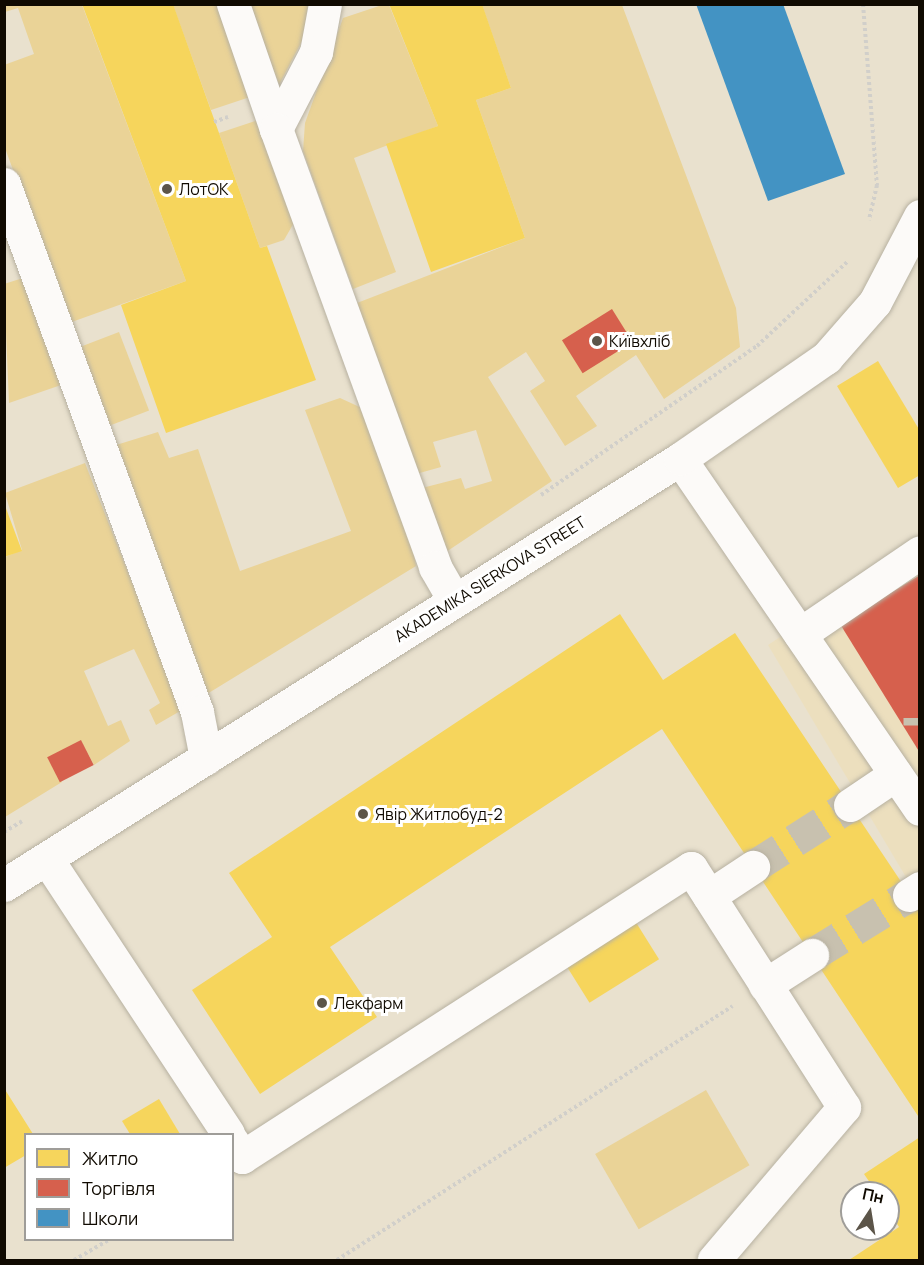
<!DOCTYPE html>
<html>
<head>
<meta charset="utf-8">
<style>
	body { margin:0 }
	#map { position:relative; width:924px; height:1265px; overflow:hidden; background:#e9e1ce; font-family:Manrope,sans-serif }
	div>[style] { position:absolute }
	[style*='--x'] { left:calc(var(--x)*1px); top:calc(var(--y)*1px); width:calc(var(--w)*1px); rotate:calc(var(--a)*1deg) }
	.built>* { inset:0; background:#ecdfbe }
	.green>* { inset:0; background:#ead397; transform-origin:0 0 }
	.homes>* { inset:0; background:#f6d55c; transform-origin:0 0 }
	.shops>* { inset:0; background:#d6604d; transform-origin:0 0 }
	.schools>* { inset:0; background:#4393c3 }
	.minor-tunnel>* { height:33px; margin-top:-16.5px; transform-origin:0; background:repeating-linear-gradient(90deg,#c8c1af 0 33px,transparent 0 49px) }
	.path>* { height:4px; margin-top:-2px; transform-origin:0; background:repeating-linear-gradient(90deg,#d1cfca 0 3px,transparent 0 6px) }
	.roads { filter:drop-shadow(0 0 2px #b7b1a1) drop-shadow(0 0 2px #b7b1a1) }
	.minor>* { height:33px; margin:-16.5px; padding:0 16.5px; transform-origin:16.5px; border-radius:16.5px; background:#fcfaf8 }
	.dots>* { width:16px; height:16px; translate:-50% -50%; box-sizing:border-box; border:3px solid #fff; border-radius:50% }
	span { translate:-50% -50%; white-space:nowrap; text-align:center; line-height:1.15; -webkit-text-stroke:6px #fff; paint-order:stroke }
	.poi-label { font-size:16px; color:#100a01 }
	.left { translate:0 -50%; text-align:left }
	.street-label { font-size:16px; color:#100a01 }
	.frame { position:absolute; inset:0; border:6px solid #100a01; pointer-events:none }
	.legend { position:absolute; left:24px; top:1133px; width:210px; height:108px; box-sizing:border-box; background:#fff; border:2px solid #9f9d99; margin:0; padding:8px 10px; list-style:none; font-size:18px; color:#100a01 }
	.legend li { display:flex; align-items:center; gap:12px; height:30px }
	.legend b { width:30px; border:2px solid #9f9d99 }
	.north { position:absolute; left:840px; top:1181px; width:60px; height:60px; box-sizing:border-box; background:#fff; border:2px solid #9f9d99; border-radius:50%; rotate:12deg; font-size:16px; font-weight:700; line-height:24px; text-align:center; color:#100a01 }
	.north::after { content:''; display:block; margin:auto; width:21px; height:27px; background:#5c5549; clip-path:polygon(50% 0,100% 100%,50% 72%,0 100%) }
</style>
</head>
<body>
<div id="map">
	<div class="built">
		<i style="clip-path:polygon(919px 545px,919px 899px,768px 645px)"></i>
	</div>
	<div class="green">
		<i style="clip-path:polygon(5px 5px,82px 5px,186px 281px,69px 323px,5px 148px,4px 65px,34px 54px,18px 8px,5px 12px)"></i>
		<i style="clip-path:polygon(173px 5px,220px 5px,253px 96px,211px 110px)"></i>
		<i style="clip-path:polygon(250px 5px,308px 5px,303px 39px,279px 85px)"></i>
		<i style="clip-path:polygon(382px 5px,389px 5px,438px 126px,354px 158px,396px 272px,353px 289px,303px 151px,305px 123px,343px 18px)"></i>
		<i style="clip-path:polygon(482px 5px,622px 5px,736px 308px,740px 347px,664px 399px,636px 355px,576px 396px,597px 426px,565px 446px,530px 391px,545px 381px,526px 352px,488px 377px,552px 481px,446px 552px,422px 488px,461px 478px,465px 489px,492px 481px,476px 430px,433px 442px,441px 467px,416px 474px,357px 303px,525px 238px,476px 100px,511px 88px)"></i>
		<i style="clip-path:polygon(261px 119px,295px 221px,284px 240px,260px 248px,219px 133px)"></i>
		<i style="clip-path:polygon(23px 278px,61px 385px,9px 403px,4px 284px)"></i>
		<i style="left:119px;top:332px;width:84px;height:44px;rotate:69deg"></i>
		<i style="clip-path:polygon(340px 398px,364px 409px,411px 538px,416px 566px,207px 694px,113px 446px,158px 432px,169px 458px,198px 449px,240px 571px,351px 531px,305px 410px)"></i>
		<i style="clip-path:polygon(85px 463px,182px 710px,156px 725px,149px 710px,160px 703px,134px 649px,84px 671px,108px 726px,121px 720px,130px 741px,94px 765px,81px 741px,48px 758px,62px 782px,5px 817px,5px 557px,22px 550px,5px 493px)"></i>
		<i style="left:706px;top:1090px;width:87px;height:128px;rotate:60deg"></i>
	</div>
	<div class="homes">
		<i style="clip-path:polygon(82px 4px,173px 4px,260px 248px,267px 246px,316px 380px,166px 433px,121px 305px,186px 281px)"></i>
		<i style="clip-path:polygon(389px 4px,482px 4px,511px 88px,476px 100px,525px 238px,431px 272px,386px 144px,438px 126px)"></i>
		<i style="clip-path:polygon(878px 361px,920px 431px,920px 475px,898px 488px,837px 386px)"></i>
		<i style="clip-path:polygon(4px 503px,22px 551px,4px 557px)"></i>
		<i style="clip-path:polygon(620px 614px,663px 680px,735px 633px,920px 910px,920px 1119px,662px 729px,330px 947px,377px 1017px,260px 1094px,192px 990px,272px 937px,229px 873px)"></i>
		<i style="left:632px;top:916px;width:51px;height:82px;rotate:58deg"></i>
		<i style="clip-path:polygon(4px 1088px,33px 1134px,26px 1134px,26px 1155px,4px 1168px)"></i>
		<i style="clip-path:polygon(159px 1099px,180px 1134px,130px 1134px,122px 1121px)"></i>
		<i style="clip-path:polygon(920px 1137px,920px 1260px,849px 1260px,899px 1227px,888px 1210px,888px 1193px,877px 1193px,864px 1174px)"></i>
	</div>
	<div class="shops">
		<i style="left:612px;top:309px;width:39px;height:59px;rotate:58deg"></i>
		<i style="clip-path:polygon(920px 575px,920px 753px,840px 624px)"></i>
		<i style="left:81px;top:740px;width:28px;height:38px;rotate:63deg"></i>
	</div>
	<div class="schools">
		<i style="clip-path:polygon(696px 4px,783px 4px,845px 174px,768px 201px)"></i>
	</div>
	<div class="minor-tunnel">
		<i style="--x:920;--y:717;--w:8;--a:90"></i>
		<i style="--x:753;--y:867;--w:115;--a:-32.6"></i>
		<i style="--x:812;--y:955;--w:114;--a:-31.7"></i>
	</div>
	<div class="path">
		<i style="--x:863;--y:4;--w:182;--a:85.6"></i>
		<i style="--x:877;--y:185;--w:36;--a:103"></i>
		<i style="--x:214;--y:122;--w:15;--a:-20"></i>
		<i style="--x:541;--y:495;--w:262;--a:-34.6"></i>
		<i style="--x:757;--y:346;--w:123;--a:-43"></i>
		<i style="--x:4;--y:832;--w:21;--a:-31"></i>
		<i style="--x:74;--y:1260;--w:39;--a:-30"></i>
		<i style="--x:337;--y:1260;--w:470;--a:-32.7"></i>
	</div>
	<div class="roads">
		<div class="minor">
			<i style="--x:233;--y:4;--w:132;--a:71"></i>
			<i style="--x:325;--y:4;--w:49;--a:100.6"></i>
			<i style="--x:316;--y:52;--w:87;--a:117.5"></i>
			<i style="--x:276;--y:129;--w:466;--a:70"></i>
			<i style="--x:435;--y:567;--w:39;--a:60"></i>
			<i style="--x:4;--y:184;--w:562;--a:69.92"></i>
			<i style="--x:197;--y:712;--w:47;--a:78.9"></i>
			<i style="--x:680;--y:459;--w:424;--a:55.6"></i>
			<i style="--x:800;--y:634;--w:145;--a:-34.3"></i>
			<i style="--x:850;--y:805;--w:55;--a:-34"></i>
			<i style="--x:47;--y:859;--w:329;--a:56.6"></i>
			<i style="--x:4;--y:885;--w:799;--a:-32.22"></i>
			<i style="--x:680;--y:459;--w:178;--a:-34.7"></i>
			<i style="--x:826;--y:358;--w:74;--a:-48.8"></i>
			<i style="--x:875;--y:302;--w:97;--a:-62.4"></i>
			<i style="--x:909;--y:895;--w:13;--a:-32"></i>
			<i style="--x:709;--y:896;--w:53;--a:-33.4"></i>
			<i style="--x:765;--y:985;--w:56;--a:-32.6"></i>
			<i style="--x:232;--y:1141;--w:19;--a:58"></i>
			<i style="--x:242;--y:1157;--w:534;--a:-32.77"></i>
			<i style="--x:691;--y:868;--w:284;--a:57.4"></i>
			<i style="--x:844;--y:1107;--w:201;--a:130.4"></i>
		</div>
	</div>
	<div class="dots">
		<i style="left:167px;top:189px;background:#5c5549"></i>
		<i style="left:597px;top:341px;background:#5c5549"></i>
		<i style="left:363px;top:814px;background:#5c5549"></i>
		<i style="left:322px;top:1003px;background:#5c5549"></i>
	</div>
	<div class="poi-label">
		<span class="left" style="left:179px;top:189px">ЛотОК</span>
		<span class="left" style="left:609px;top:341px">Київхліб</span>
		<span class="left" style="left:375px;top:814px">Явір Житлобуд-2</span>
		<span class="left" style="left:334px;top:1003px">Лекфарм</span>
	</div>
	<div class="street-label">
		<span style="left:490px;top:579px;rotate:-32deg">AKADEMIKA SIERKOVA STREET</span>
	</div>
	<div class="frame"></div>
	<ul class="legend">
	<li><b style="height:16px;background:#f6d55c"></b>Житло</li>
	<li><b style="height:16px;background:#d6604d"></b>Торгівля</li>
	<li><b style="height:16px;background:#4393c3"></b>Школи</li>
	</ul>
	<div class="north">Пн</div>
</div>
</body>
</html>
